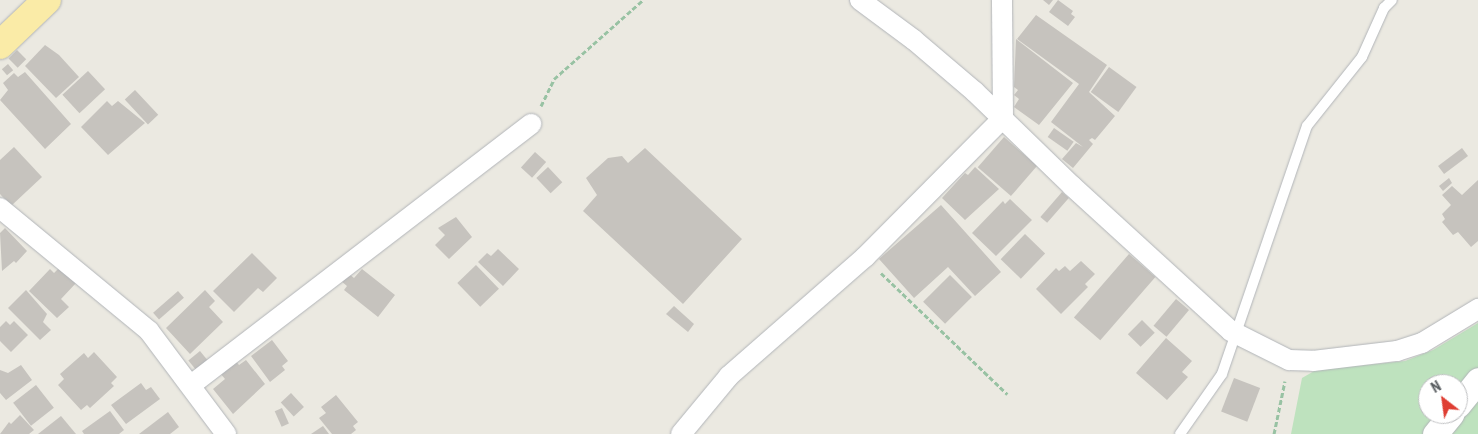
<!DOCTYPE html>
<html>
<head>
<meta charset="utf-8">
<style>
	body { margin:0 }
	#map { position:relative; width:1478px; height:434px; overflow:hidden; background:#ebe9e1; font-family:"Roboto Condensed",sans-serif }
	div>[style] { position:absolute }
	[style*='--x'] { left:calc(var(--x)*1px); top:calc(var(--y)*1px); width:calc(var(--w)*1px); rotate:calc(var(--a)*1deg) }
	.green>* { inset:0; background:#bee2be }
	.building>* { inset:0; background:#c6c3be; transform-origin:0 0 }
	.path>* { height:3px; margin-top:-1.5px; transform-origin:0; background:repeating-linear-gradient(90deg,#98c2a3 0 5px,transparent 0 7.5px) }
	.roads { filter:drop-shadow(0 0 1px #b1b4b8) drop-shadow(0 0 1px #b1b4b8) }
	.service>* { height:10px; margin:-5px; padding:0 5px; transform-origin:5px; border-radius:5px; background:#fff }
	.minor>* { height:20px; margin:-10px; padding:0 10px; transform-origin:10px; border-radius:10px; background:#fff }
	.tertiary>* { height:25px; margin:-12.5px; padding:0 12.5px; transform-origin:12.5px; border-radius:12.5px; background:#fff }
	.primary>* { height:28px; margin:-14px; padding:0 14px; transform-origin:14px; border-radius:14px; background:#faeba7 }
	span { translate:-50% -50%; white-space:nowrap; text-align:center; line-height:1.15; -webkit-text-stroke:5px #fff; paint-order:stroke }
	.north { position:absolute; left:1418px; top:374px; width:50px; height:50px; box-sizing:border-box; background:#fff; border:1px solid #bdbec0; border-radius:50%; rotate:330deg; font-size:14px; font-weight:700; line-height:20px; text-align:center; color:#595d61 }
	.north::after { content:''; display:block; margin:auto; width:18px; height:22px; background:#df3e33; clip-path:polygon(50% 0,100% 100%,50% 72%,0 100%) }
</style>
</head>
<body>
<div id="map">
	<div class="green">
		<i style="clip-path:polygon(evenodd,1478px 323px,1478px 434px,1291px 434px,1302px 378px,1316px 370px,1405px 361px,1433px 350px,1478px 323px,1428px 384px,1458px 384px,1458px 414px,1428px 414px,1428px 384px)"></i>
	</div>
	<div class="building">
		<i style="clip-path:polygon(1043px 0,1053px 0,1049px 5px)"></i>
		<i style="clip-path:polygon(1058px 0,1073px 11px,1071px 14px,1075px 17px,1068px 26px,1049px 12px)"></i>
		<i style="clip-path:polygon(1036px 15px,1107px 65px,1089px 92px,1115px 116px,1095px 140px,1092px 138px,1089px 140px,1093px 144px,1073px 168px,1062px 159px,1076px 143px,1083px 147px,1051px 122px,1079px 84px,1017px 39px)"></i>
		<i style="clip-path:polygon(1016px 39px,1073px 83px,1039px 125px,1014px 107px,1019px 99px,1014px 95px,1018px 90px,1014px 87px)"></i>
		<i style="clip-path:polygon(45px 45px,59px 55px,79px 77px,56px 98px,25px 66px)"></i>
		<i style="left:17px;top:50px;width:13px;height:12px;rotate:45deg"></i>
		<i style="left:8px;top:64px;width:8px;height:8px;rotate:50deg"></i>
		<i style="left:1109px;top:67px;width:34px;height:31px;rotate:36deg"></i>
		<i style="left:88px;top:71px;width:25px;height:35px;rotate:47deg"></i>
		<i style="clip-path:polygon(25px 72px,71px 124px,45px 149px,0 100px,8px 90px,3px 83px,14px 73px,18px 77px)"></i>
		<i style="left:135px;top:90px;width:34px;height:14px;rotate:47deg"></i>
		<i style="clip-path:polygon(107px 101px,112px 106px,118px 101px,145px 123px,108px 155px,81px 127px)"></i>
		<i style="left:1054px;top:128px;width:24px;height:11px;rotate:35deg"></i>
		<i style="left:1004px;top:137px;width:44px;height:40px;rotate:41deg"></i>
		<i style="clip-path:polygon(14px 147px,42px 177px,11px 206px,0 194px,0 160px)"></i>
		<i style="clip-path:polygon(645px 148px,742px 239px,683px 304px,583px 211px,597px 195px,586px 178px,608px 158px,622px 156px,628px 163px)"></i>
		<i style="left:1462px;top:148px;width:10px;height:30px;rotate:53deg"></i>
		<i style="left:535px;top:152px;width:15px;height:21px;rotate:42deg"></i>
		<i style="left:548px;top:167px;width:21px;height:16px;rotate:47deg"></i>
		<i style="clip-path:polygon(975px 167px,999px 189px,965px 220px,942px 198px,965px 173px,968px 175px)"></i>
		<i style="clip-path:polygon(1449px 178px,1452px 183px,1443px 191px,1439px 186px)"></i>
		<i style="clip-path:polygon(1478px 180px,1478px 241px,1471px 247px,1458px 232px,1453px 235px,1442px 222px,1445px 219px,1442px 214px,1451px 205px,1442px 195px,1452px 186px,1462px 195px)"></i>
		<i style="left:1062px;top:192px;width:9px;height:33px;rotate:41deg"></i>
		<i style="clip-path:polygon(1010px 199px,1032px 220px,996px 256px,972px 233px,1003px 201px,1005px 204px)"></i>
		<i style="clip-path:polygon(941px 205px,1001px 272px,975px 296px,948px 267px,914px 298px,879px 259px)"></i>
		<i style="clip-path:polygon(456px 217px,472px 237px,449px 259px,435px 245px,445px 235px,438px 228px)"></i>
		<i style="clip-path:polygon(5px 228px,27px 251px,16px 263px,14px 261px,2px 271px,0 233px)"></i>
		<i style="left:1025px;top:234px;width:28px;height:35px;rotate:44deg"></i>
		<i style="clip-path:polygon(498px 249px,519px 269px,503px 286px,478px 262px,487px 253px,491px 256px)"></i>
		<i style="clip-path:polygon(252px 253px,277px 278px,263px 292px,258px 288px,234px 312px,213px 291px)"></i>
		<i style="left:1129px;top:254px;width:35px;height:84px;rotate:41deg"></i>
		<i style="clip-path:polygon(1081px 261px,1095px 274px,1085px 284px,1088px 287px,1061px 314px,1036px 289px,1056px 268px,1059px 271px,1065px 266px,1070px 271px)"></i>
		<i style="left:476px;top:265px;width:33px;height:26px;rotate:46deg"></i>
		<i style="clip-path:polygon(61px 266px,77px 282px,61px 299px,69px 307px,57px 318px,29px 291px,50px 269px,54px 273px)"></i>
		<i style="clip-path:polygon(362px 269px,395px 295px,378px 317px,344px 290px,347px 286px,341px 281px,348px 273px,354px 278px)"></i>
		<i style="left:950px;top:275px;width:31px;height:38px;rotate:45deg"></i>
		<i style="clip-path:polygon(26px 290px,47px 314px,43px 322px,51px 330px,40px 340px,8px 308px)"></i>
		<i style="clip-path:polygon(205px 290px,215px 301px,209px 307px,223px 322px,190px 354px,166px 328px)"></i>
		<i style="left:178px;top:291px;width:9px;height:33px;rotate:49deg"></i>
		<i style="left:1176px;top:299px;width:17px;height:35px;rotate:40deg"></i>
		<i style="clip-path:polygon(674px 306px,694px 324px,688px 332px,666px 314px)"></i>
		<i style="left:1142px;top:320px;width:18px;height:20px;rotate:45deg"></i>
		<i style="clip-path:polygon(6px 321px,10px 325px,14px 321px,28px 335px,11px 352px,0 341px,0 327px)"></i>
		<i style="clip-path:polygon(1166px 338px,1192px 361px,1182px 372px,1188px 377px,1167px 400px,1136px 373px)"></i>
		<i style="clip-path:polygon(272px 340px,288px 361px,282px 366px,285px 370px,270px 382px,251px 356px)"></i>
		<i style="left:200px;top:351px;width:13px;height:15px;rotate:51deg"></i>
		<i style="clip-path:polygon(94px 352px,117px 377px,111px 383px,114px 386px,90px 408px,87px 405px,81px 410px,58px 385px,64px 379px,60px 374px,84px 353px,88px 358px)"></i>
		<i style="clip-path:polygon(235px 360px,239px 365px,246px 360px,265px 384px,233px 414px,213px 389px,225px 379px,220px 373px)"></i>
		<i style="clip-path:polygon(21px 365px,32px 380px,6px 400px,0 393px,0 370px,8px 373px)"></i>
		<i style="left:1234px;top:378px;width:28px;height:36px;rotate:21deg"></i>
		<i style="clip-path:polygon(141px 383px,146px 390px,151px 387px,160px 399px,126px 424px,111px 405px)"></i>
		<i style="left:36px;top:385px;width:29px;height:29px;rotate:52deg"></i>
		<i style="left:291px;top:393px;width:19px;height:14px;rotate:47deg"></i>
		<i style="clip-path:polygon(336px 395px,358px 422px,353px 426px,356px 430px,351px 434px,332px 434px,319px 418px,326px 413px,321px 407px)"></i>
		<i style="left:282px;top:408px;width:17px;height:8px;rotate:66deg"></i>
		<i style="clip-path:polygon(110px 411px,124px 430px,119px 434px,84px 434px,82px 431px)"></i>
		<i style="clip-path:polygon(168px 412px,179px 427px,170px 434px,139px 434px)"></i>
		<i style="clip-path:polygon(20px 415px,34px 430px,29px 434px,0 434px,9px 422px,11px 424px)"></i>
		<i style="clip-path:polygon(61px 416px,76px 434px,38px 434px)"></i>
		<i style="clip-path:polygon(323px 426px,329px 434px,311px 434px)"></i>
	</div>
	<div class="path">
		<i style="--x:541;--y:106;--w:30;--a:-64"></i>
		<i style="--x:554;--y:79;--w:119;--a:-41.6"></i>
		<i style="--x:881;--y:273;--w:175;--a:43.8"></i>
		<i style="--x:1274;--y:434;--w:54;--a:-78.3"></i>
	</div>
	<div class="roads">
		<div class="service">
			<i style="--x:1180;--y:434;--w:73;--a:-55"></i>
			<i style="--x:1222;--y:374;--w:262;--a:-71.1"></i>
			<i style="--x:1307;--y:126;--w:88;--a:-51.4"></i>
			<i style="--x:1362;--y:57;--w:54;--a:-65.8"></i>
			<i style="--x:1384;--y:8;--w:11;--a:-45"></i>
		</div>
		<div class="minor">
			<i style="--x:860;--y:0;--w:67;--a:36.5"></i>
			<i style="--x:914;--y:40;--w:80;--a:40.4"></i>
			<i style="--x:975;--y:92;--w:135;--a:44.1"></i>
			<i style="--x:1072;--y:186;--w:215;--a:42.4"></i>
			<i style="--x:1231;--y:331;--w:65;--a:26.6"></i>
			<i style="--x:1289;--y:360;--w:24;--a:2"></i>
			<i style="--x:1313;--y:361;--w:85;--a:-6.8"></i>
			<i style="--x:1397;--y:351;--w:26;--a:-18"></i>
			<i style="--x:1422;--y:343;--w:66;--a:-31.3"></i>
			<i style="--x:0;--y:208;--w:193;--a:39.5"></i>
			<i style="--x:149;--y:331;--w:129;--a:53.2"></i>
			<i style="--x:191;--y:385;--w:429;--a:-37.5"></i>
			<i style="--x:681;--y:434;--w:75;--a:-50.4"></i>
			<i style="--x:729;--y:376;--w:181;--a:-41.2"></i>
			<i style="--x:865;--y:257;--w:196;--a:-45.2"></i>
			<i style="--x:1003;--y:118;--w:118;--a:-90.5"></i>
		</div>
		<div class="tertiary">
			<i style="--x:1458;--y:405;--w:32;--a:-51"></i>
			<i style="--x:1435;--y:434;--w:26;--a:-51"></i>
		</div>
		<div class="primary">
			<i style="--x:0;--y:45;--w:65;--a:-43.8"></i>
		</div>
	</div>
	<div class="north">N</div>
</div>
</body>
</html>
